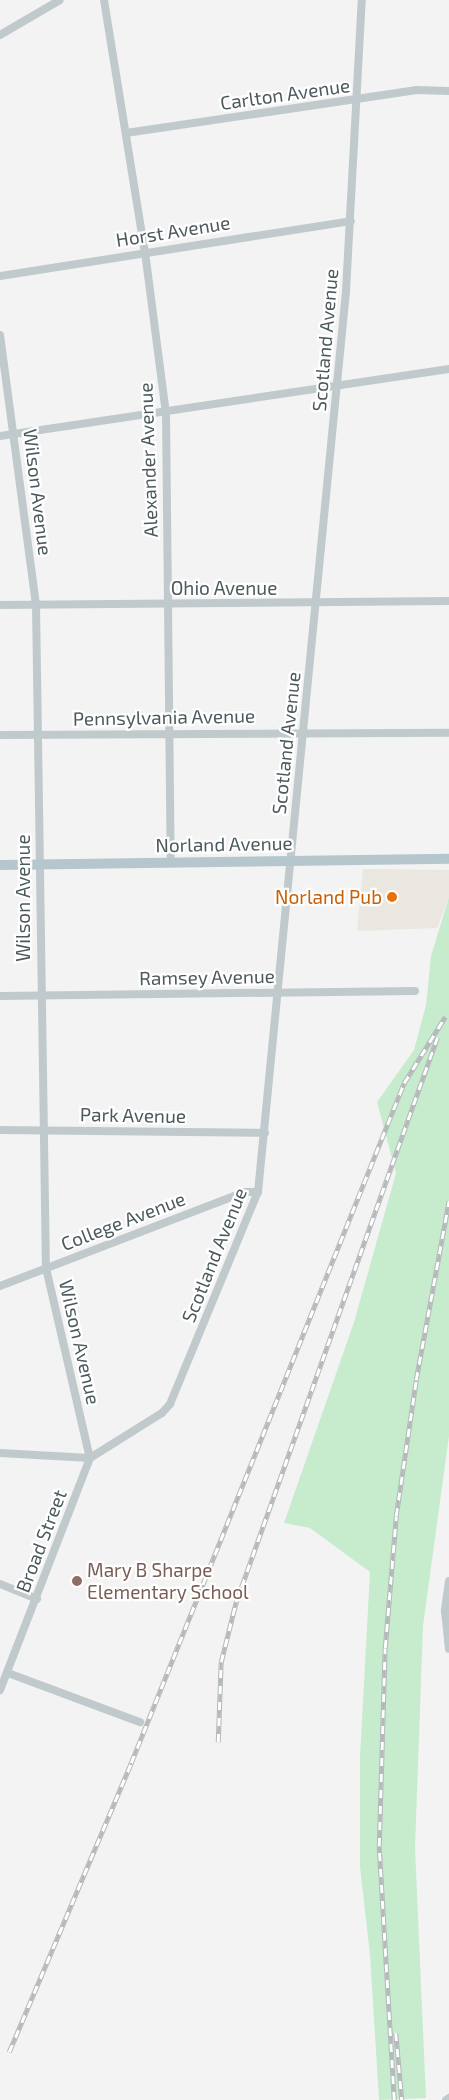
<!DOCTYPE html>
<html>
<head>
<meta charset="utf-8">
<style>
	body { margin:0 }
	#map { position:relative; width:449px; height:2100px; overflow:hidden; background:#f4f3f3; font-family:"Exo 2",sans-serif }
	div>[style] { position:absolute }
	[style*='--x'] { left:calc(var(--x)*1px); top:calc(var(--y)*1px); width:calc(var(--w)*1px); rotate:calc(var(--a)*1deg) }
	.commercial>* { inset:0; background:#eae6e0 }
	.green>* { inset:0; background:#c7eccd }
	.minor>* { height:8px; margin:-4px; padding:0 4px; transform-origin:4px; border-radius:4px; background:#c0cacd }
	.major>* { height:10px; margin:-5px; padding:0 5px; transform-origin:5px; border-radius:5px; background:#b5c7cd }
	.rail>* { height:4.5px; margin-top:-2.25px; transform-origin:0; background:repeating-linear-gradient(90deg,#fff 0 8px,#b5b9bc 0 16px); box-sizing:border-box; border-block:1px solid #b5b9bc }
	.dots>* { width:14px; height:14px; translate:-50% -50%; box-sizing:border-box; border:2px solid #fff; border-radius:50% }
	span { translate:-50% -50%; white-space:nowrap; text-align:center; line-height:1.15; -webkit-text-stroke:4.5px #fff; paint-order:stroke }
	.street-label { font-size:19px; color:#4c5a5e }
	.food-label { font-size:19px; color:#c56008 }
	.right { translate:-100% -50%; text-align:right }
	.education-label { font-size:19px; color:#785e54 }
	.left { translate:0 -50%; text-align:left }
</style>
</head>
<body>
<div id="map">
	<div class="commercial">
		<i style="clip-path:polygon(363px 869px,449px 870px,449px 897px,437px 928px,357px 931px)"></i>
	</div>
	<div class="green">
		<i style="clip-path:polygon(449px 897px,449px 1436px,423px 1626px,415px 1848px,426px 2098px,379px 2100px,370px 1955px,360px 1867px,360px 1756px,370px 1572px,310px 1528px,284px 1523px,354px 1322px,396px 1173px,377px 1102px,414px 1050px,426px 1005px,431px 956px)"></i>
	</div>
	<div class="minor">
		<i style="--x:104;--y:0;--w:255;--a:80.8"></i>
		<i style="--x:145;--y:252;--w:162;--a:82.6"></i>
		<i style="--x:166;--y:413;--w:450;--a:89.4"></i>
		<i style="--x:0;--y:35;--w:69;--a:-30.3"></i>
		<i style="--x:126;--y:133;--w:294;--a:-8.4"></i>
		<i style="--x:417;--y:90;--w:32;--a:2"></i>
		<i style="--x:0;--y:276;--w:355;--a:-8.9"></i>
		<i style="--x:0;--y:335;--w:272;--a:82.4"></i>
		<i style="--x:36;--y:605;--w:663;--a:89.14"></i>
		<i style="--x:46;--y:1268;--w:195;--a:77"></i>
		<i style="--x:0;--y:436;--w:454;--a:-8.5"></i>
		<i style="--x:0;--y:605;--w:449;--a:-0.5"></i>
		<i style="--x:0;--y:735;--w:449;--a:-0.3"></i>
		<i style="--x:0;--y:996;--w:415;--a:-0.7"></i>
		<i style="--x:0;--y:1130;--w:265;--a:0.6"></i>
		<i style="--x:0;--y:1286;--w:262;--a:-21"></i>
		<i style="--x:245;--y:1192;--w:13;--a:0"></i>
		<i style="--x:0;--y:1453;--w:90;--a:3.2"></i>
		<i style="--x:90;--y:1458;--w:85;--a:-32"></i>
		<i style="--x:162;--y:1413;--w:12;--a:-48"></i>
		<i style="--x:170;--y:1404;--w:230;--a:-67.5"></i>
		<i style="--x:258;--y:1192;--w:905;--a:-84.42"></i>
		<i style="--x:346;--y:291;--w:291;--a:-86.9"></i>
		<i style="--x:449;--y:1581;--w:30;--a:98"></i>
		<i style="--x:445;--y:1611;--w:38;--a:84"></i>
		<i style="--x:0;--y:1584;--w:40;--a:22"></i>
		<i style="--x:8;--y:1673;--w:141;--a:20.4"></i>
		<i style="--x:0;--y:1690;--w:249;--a:-68.8"></i>
		<i style="--x:446;--y:2100;--w:4;--a:-34"></i>
	</div>
	<div class="major">
		<i style="--x:0;--y:865;--w:449;--a:-0.8"></i>
	</div>
	<div class="rail">
		<i style="--x:218;--y:1742;--w:80;--a:-87.9"></i>
		<i style="--x:221;--y:1662;--w:62;--a:-76"></i>
		<i style="--x:236;--y:1602;--w:599;--a:-70.38"></i>
		<i style="--x:396;--y:2033;--w:67;--a:84.9"></i>
		<i style="--x:9;--y:2052;--w:314;--a:-67.1"></i>
		<i style="--x:131;--y:1763;--w:733;--a:-68.13"></i>
		<i style="--x:404;--y:1083;--w:78;--a:-58.2"></i>
		<i style="--x:394;--y:2100;--w:254;--a:-93.4"></i>
		<i style="--x:379;--y:1846;--w:198;--a:-88.3"></i>
		<i style="--x:385;--y:1648;--w:132;--a:-85.2"></i>
		<i style="--x:396;--y:1516;--w:137;--a:-81.6"></i>
		<i style="--x:416;--y:1380;--w:182;--a:-79.6"></i>
	</div>
	<div class="dots">
		<i style="left:392px;top:897px;background:#e8710a"></i>
		<i style="left:77px;top:1581px;background:#8d6e63"></i>
	</div>
	<div class="street-label">
		<span style="left:285px;top:94px;rotate:-8deg">Carlton Avenue</span>
		<span style="left:173px;top:231px;rotate:-9deg">Horst Avenue</span>
		<span style="left:325px;top:340px;rotate:-85deg">Scotland Avenue</span>
		<span style="left:148px;top:460px;rotate:-92deg">Alexander Avenue</span>
		<span style="left:38px;top:492px;rotate:83deg">Wilson Avenue</span>
		<span style="left:224px;top:588px">Ohio Avenue</span>
		<span style="left:164px;top:717px;rotate:-1deg">Pennsylvania Avenue</span>
		<span style="left:286px;top:743px;rotate:-84deg">Scotland Avenue</span>
		<span style="left:224px;top:844px;rotate:-1deg">Norland Avenue</span>
		<span style="left:23px;top:898px;rotate:-90deg">Wilson Avenue</span>
		<span style="left:207px;top:977px;rotate:-1deg">Ramsey Avenue</span>
		<span style="left:133px;top:1115px;rotate:1deg">Park Avenue</span>
		<span style="left:123px;top:1221px;rotate:-21deg">College Avenue</span>
		<span style="left:214px;top:1255px;rotate:-68deg">Scotland Avenue</span>
		<span style="left:80px;top:1342px;rotate:77deg">Wilson Avenue</span>
		<span style="left:41px;top:1541px;rotate:-69deg">Broad Street</span>
	</div>
	<div class="food-label">
		<span class="right" style="left:382px;top:897px">Norland Pub</span>
	</div>
	<div class="education-label">
		<span class="left" style="left:87px;top:1581px">Mary B Sharpe<br>Elementary School</span>
	</div>
</div>
</body>
</html>
